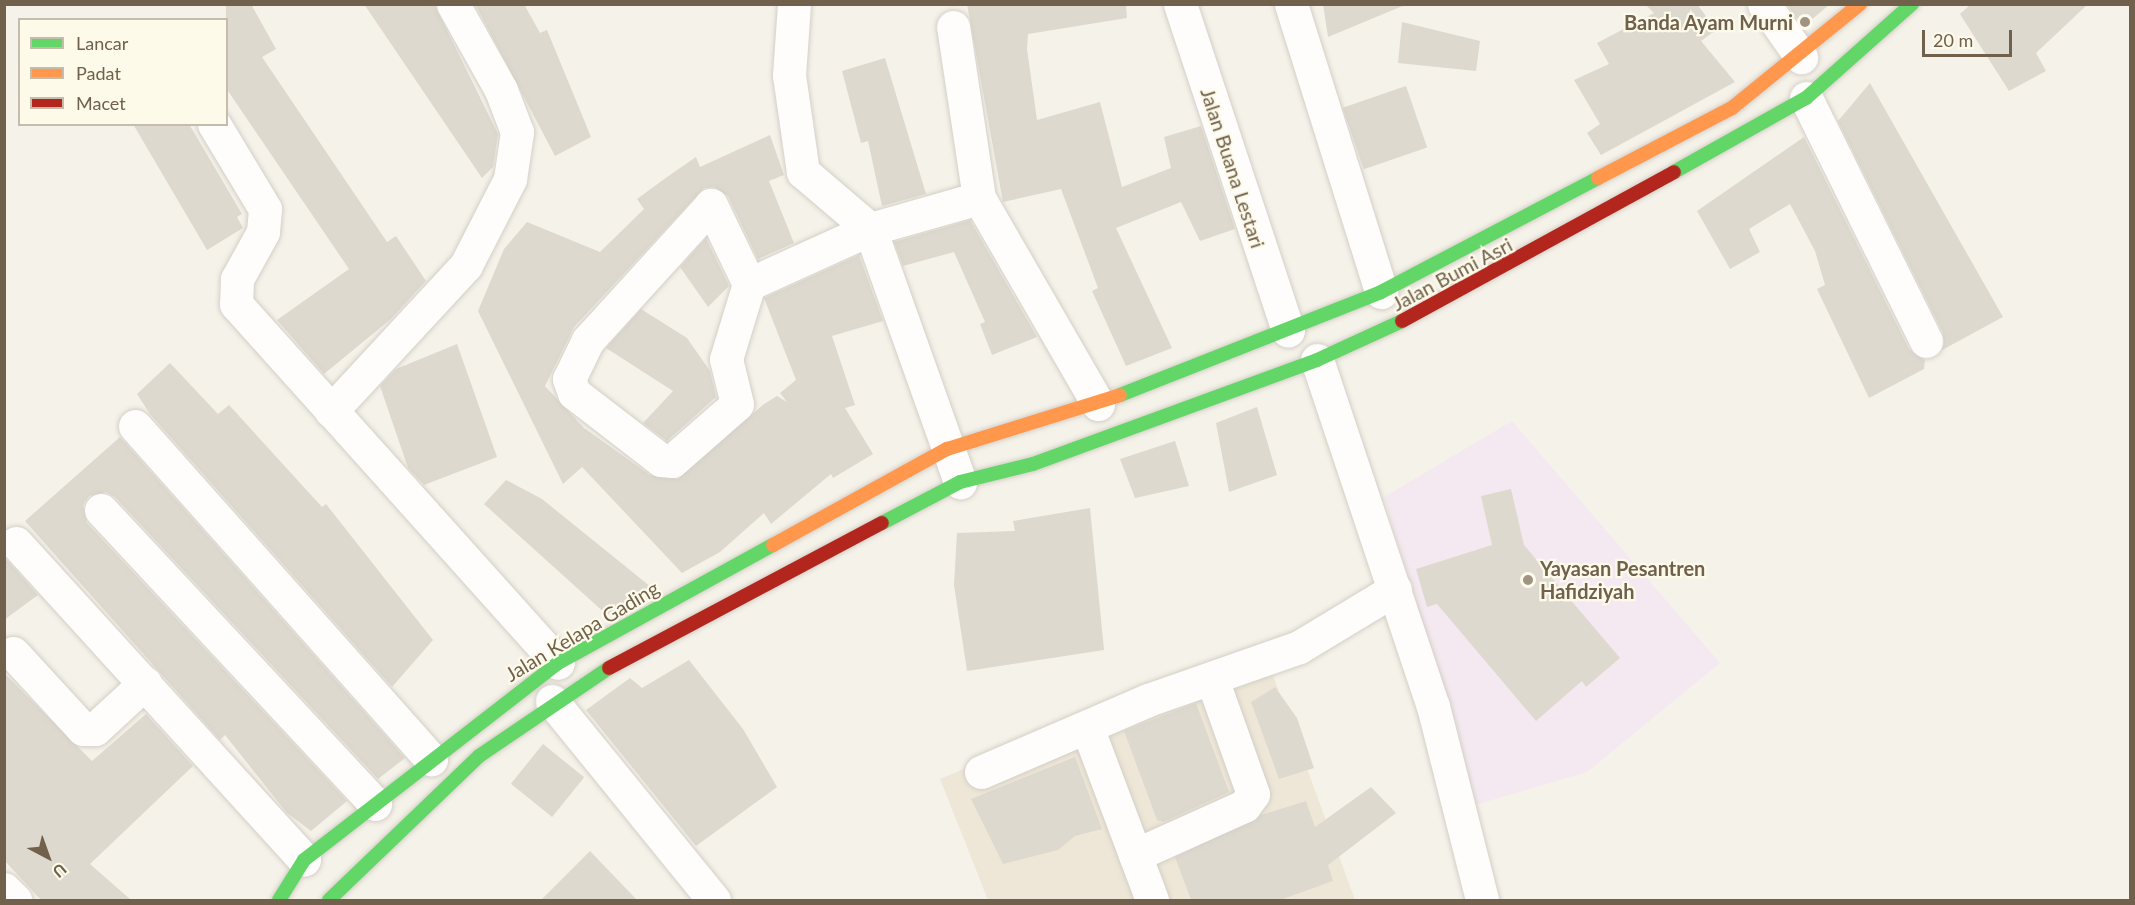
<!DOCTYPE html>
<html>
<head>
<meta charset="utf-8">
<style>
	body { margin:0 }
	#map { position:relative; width:2135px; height:905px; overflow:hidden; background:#f5f2e9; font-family:Lato,sans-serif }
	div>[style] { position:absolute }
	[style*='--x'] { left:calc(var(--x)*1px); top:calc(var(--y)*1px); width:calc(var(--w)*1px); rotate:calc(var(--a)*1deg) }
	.residential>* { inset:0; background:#eee7d7 }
	.education>* { inset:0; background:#f4e9f0 }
	.building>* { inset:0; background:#ded9cf; transform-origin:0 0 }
	.roads { filter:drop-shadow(0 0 2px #d4cfc7) drop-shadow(0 0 2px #d4cfc7) }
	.street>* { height:33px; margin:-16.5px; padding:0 16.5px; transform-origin:16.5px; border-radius:16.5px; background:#fefdfc }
	.fast>* { height:14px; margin:-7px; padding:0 7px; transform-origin:7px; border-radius:7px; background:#63d668 }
	.slow>* { height:14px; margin:-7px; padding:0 7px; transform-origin:7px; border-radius:7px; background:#ff974d }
	.jam>* { height:14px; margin:-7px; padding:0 7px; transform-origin:7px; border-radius:7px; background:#b3261e }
	.dots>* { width:16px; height:16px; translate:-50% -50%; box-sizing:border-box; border:3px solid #fdfaea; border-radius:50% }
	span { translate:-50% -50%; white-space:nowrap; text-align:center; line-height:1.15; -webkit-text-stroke:4.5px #fdfaea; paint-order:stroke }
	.poi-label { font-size:20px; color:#70604c; font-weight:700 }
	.right { translate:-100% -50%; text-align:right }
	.left { translate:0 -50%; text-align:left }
	.street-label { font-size:20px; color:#70604c }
	.frame { position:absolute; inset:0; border:6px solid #70604c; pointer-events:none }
	.legend { position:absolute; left:18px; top:18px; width:210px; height:108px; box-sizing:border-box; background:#fdfaea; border:2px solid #c5bcab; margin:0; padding:8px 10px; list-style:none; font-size:18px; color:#70604c }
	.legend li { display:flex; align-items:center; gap:12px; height:30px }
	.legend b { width:30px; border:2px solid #c5bcab }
	.north { position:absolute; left:18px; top:827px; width:60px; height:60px; -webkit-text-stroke:4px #fdfaea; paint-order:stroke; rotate:139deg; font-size:16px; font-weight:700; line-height:24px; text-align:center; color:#70604c }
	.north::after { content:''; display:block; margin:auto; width:21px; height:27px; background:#70604c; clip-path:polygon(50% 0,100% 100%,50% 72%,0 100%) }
	.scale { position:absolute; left:1922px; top:30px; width:90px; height:27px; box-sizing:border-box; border:3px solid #70604c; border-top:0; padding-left:8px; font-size:18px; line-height:21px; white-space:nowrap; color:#70604c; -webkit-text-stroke:4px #fdfaea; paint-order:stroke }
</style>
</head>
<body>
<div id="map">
	<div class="residential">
		<i style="clip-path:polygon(1262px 645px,1355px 900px,988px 900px,940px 779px)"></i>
	</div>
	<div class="education">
		<i style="clip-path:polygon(1512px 421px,1720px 663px,1587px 772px,1475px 805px,1384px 497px)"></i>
	</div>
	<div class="building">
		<i style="clip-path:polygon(226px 4px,251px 4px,276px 49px,262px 57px,387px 242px,396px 236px,426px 281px,391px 319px,324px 374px,277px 320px,349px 269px,226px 88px)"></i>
		<i style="clip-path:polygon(364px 4px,434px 4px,498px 134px,493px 167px,482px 178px)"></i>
		<i style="clip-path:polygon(475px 4px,524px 4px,540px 33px,547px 30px,591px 137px,555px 156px)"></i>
		<i style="clip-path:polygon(967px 4px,1126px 4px,1127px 18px,1028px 34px,1027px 49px,1037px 120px,1100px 102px,1122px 187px,1171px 168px,1164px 137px,1201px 126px,1235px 229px,1200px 241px,1181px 202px,1116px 228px,1172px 348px,1126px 366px,1092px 291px,1098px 288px,1061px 189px,1003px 202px)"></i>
		<i style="clip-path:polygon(1323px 4px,1405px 4px,1405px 5px,1328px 37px)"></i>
		<i style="clip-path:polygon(1645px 4px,1697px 4px,1716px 30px,1701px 41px,1735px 82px,1601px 155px,1587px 133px,1600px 124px,1574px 80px,1609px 64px,1597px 43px,1654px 13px)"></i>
		<i style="clip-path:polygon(1787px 4px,1830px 4px,1803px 27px)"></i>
		<i style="clip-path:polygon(1971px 4px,2088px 4px,2036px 53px,2046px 71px,2009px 91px,1960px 14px)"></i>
		<i style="clip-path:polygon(1402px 22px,1480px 41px,1476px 71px,1398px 63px)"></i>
		<i style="clip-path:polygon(885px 58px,926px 194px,882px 206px,868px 141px,861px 143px,842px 71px)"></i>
		<i style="clip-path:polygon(1870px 83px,2003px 317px,1942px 350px,1943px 333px,1838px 121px)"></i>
		<i style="left:1406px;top:86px;width:65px;height:67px;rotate:71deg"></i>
		<i style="clip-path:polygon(133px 124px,189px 124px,242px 214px,237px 217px,243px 228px,207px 250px)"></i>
		<i style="clip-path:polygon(770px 135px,784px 175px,769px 181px,794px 243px,758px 259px,728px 196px,714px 187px,704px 188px,574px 327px,545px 386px,584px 428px,650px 475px,678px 479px,764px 404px,777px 396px,787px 402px,780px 393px,796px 380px,764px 298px,859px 255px,883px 321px,832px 336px,855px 405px,845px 408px,873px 454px,833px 478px,831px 474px,771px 524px,764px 513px,720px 552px,682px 573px,582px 467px,563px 484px,478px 311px,504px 249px,527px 222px,600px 252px,644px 209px,637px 199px,667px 177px,696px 157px,700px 167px)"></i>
		<i style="clip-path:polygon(1804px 137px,1909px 349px,1925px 360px,1924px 369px,1869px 398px,1817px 289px,1825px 285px,1815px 251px,1790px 204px,1749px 229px,1760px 252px,1730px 269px,1697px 211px)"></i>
		<i style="clip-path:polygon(970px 220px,1037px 337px,992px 355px,980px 324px,985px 322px,954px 252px,903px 266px,894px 242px)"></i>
		<i style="clip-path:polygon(706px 238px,729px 286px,708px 307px,680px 267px)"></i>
		<i style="clip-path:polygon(641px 309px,687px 338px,710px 371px,716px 397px,667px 441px,643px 423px,673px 391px,606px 348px)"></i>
		<i style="clip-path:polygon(457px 344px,497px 457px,424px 485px,408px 468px,380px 386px,396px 369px)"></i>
		<i style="clip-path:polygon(170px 363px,218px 414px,229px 405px,322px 507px,326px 504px,433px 640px,392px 687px,150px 414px,137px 394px)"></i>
		<i style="clip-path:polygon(1257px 407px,1277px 475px,1229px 492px,1216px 423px)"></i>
		<i style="clip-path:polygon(120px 437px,405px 758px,378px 779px,115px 497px,106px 492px,89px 496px,83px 505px,87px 523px,347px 801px,311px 831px,287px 813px,225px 735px,220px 740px,25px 521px)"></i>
		<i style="clip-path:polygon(1175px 441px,1189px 486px,1135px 498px,1120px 459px)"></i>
		<i style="clip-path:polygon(506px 480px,542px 499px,651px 587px,607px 615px,484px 504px)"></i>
		<i style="clip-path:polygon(1511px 489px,1524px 545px,1620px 658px,1586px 687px,1582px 681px,1536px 721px,1437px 604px,1427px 607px,1416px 569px,1492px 545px,1481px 496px)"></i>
		<i style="clip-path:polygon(1090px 508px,1104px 650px,967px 671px,954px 585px,957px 533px,1015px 531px,1013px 521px)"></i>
		<i style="clip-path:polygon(7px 560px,38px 595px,4px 620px,4px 562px)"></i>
		<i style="clip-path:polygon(689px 660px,743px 729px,777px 787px,696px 846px,586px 710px,630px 678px,642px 688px)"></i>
		<i style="clip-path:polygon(4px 673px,92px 761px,146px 714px,193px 766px,90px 864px,131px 900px,41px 900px,4px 860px)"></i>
		<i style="clip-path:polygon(1275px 687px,1297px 718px,1314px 768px,1279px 779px,1251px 702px)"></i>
		<i style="clip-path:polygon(1196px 703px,1229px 792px,1163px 822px,1157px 820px,1124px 731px)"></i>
		<i style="left:543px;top:744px;width:53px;height:51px;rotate:39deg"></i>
		<i style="clip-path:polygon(1075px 757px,1102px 829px,1075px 836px,1058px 850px,1003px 864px,971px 799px)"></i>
		<i style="clip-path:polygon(1371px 787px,1396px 813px,1328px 865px,1333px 881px,1280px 900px,1191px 900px,1175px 857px,1261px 815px,1306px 801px,1315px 827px)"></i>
		<i style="clip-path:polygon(590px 851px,637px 900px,541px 900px)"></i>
	</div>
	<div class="roads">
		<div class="street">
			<i style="--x:794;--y:4;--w:71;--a:94"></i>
			<i style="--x:789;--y:75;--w:98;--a:81.8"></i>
			<i style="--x:803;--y:172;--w:88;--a:40.4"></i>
			<i style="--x:870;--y:229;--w:269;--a:70.4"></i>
			<i style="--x:1180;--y:4;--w:344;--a:71.7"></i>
			<i style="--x:1291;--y:4;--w:302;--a:72.6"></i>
			<i style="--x:1764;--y:4;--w:65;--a:55.1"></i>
			<i style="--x:1806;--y:98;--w:271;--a:63.7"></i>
			<i style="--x:214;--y:124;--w:99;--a:59"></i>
			<i style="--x:265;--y:209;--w:23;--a:95"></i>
			<i style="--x:263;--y:232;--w:54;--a:119"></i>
			<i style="--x:237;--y:279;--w:25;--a:92"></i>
			<i style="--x:236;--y:304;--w:482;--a:48.1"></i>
			<i style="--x:979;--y:198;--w:238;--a:60"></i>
			<i style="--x:749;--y:284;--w:88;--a:-115.7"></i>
			<i style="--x:711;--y:205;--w:183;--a:132.3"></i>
			<i style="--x:588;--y:340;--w:43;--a:116"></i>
			<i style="--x:569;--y:379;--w:15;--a:70"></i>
			<i style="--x:574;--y:393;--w:110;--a:37.6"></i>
			<i style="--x:661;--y:460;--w:11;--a:5"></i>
			<i style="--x:672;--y:461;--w:86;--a:-41.2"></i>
			<i style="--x:737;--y:404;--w:46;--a:-103.7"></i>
			<i style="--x:726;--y:359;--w:78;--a:-73"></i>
			<i style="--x:749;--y:284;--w:133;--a:-24.4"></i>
			<i style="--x:870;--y:229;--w:113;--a:-15.9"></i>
			<i style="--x:979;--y:198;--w:173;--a:-98.6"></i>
			<i style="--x:1317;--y:360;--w:365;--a:71.5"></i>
			<i style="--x:1433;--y:706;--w:200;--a:75.8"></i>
			<i style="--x:331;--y:411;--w:199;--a:-47.2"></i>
			<i style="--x:466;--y:265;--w:97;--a:-62.9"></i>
			<i style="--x:510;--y:179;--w:48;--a:-81.5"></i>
			<i style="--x:517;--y:132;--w:45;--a:-110.9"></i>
			<i style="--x:501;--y:90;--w:98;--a:-119.2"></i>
			<i style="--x:135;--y:426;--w:446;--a:48.4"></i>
			<i style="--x:101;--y:510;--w:402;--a:47"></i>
			<i style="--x:16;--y:543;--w:428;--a:47.7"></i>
			<i style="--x:13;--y:653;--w:103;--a:47.4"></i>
			<i style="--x:83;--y:729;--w:12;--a:0"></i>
			<i style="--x:95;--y:729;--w:68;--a:-42.6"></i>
			<i style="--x:552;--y:701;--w:257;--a:50.9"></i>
			<i style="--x:1087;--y:727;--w:185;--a:69.4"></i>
			<i style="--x:981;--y:772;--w:182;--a:-23.3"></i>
			<i style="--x:1148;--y:700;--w:160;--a:-19.3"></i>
			<i style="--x:1299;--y:647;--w:112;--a:-31.1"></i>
			<i style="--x:1135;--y:855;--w:120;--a:-24.2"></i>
			<i style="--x:1244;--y:806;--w:15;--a:-53"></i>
			<i style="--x:1253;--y:794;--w:122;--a:-109.6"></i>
			<i style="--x:4;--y:889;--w:16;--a:45"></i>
		</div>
		<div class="fast">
			<i style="--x:1674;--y:172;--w:151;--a:-29.3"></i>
			<i style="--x:1806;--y:98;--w:142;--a:-41.6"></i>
			<i style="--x:1120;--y:395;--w:281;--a:-21.5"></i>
			<i style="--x:1381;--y:292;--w:245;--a:-27.7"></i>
			<i style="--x:882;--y:523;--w:88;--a:-27.7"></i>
			<i style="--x:960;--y:482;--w:75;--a:-13.9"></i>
			<i style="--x:1033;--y:464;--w:302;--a:-20.1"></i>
			<i style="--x:1317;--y:360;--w:94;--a:-24.6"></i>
			<i style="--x:279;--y:900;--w:47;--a:-58"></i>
			<i style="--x:304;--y:860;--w:321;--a:-37.8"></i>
			<i style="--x:558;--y:663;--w:245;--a:-28.8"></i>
			<i style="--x:329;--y:900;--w:208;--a:-43.8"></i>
			<i style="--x:479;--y:756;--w:157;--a:-34.1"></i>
		</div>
		<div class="slow">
			<i style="--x:1598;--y:178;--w:151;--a:-27.6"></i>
			<i style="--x:1732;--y:108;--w:165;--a:-39.1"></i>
			<i style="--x:773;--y:545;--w:199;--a:-28.9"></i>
			<i style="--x:947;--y:449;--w:181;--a:-17.3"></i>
		</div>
		<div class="jam">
			<i style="--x:1402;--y:321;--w:310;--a:-28.7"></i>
			<i style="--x:609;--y:668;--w:309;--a:-28"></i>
		</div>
	</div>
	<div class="dots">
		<i style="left:1805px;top:22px;background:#9f9383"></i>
		<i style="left:1528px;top:580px;background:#9f9383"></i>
	</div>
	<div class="poi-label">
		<span class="right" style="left:1793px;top:22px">Banda Ayam Murni</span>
		<span class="left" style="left:1540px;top:580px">Yayasan Pesantren<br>Hafidziyah</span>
	</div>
	<div class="street-label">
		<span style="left:1233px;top:168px;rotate:72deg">Jalan Buana Lestari</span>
		<span style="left:1452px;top:274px;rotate:-28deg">Jalan Bumi Asri</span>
		<span style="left:582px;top:631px;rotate:-31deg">Jalan Kelapa Gading</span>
	</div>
	<div class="frame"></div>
	<ul class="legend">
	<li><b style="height:8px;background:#63d668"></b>Lancar</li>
	<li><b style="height:8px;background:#ff974d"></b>Padat</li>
	<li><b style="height:8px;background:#b3261e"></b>Macet</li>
	</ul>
	<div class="north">U</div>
	<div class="scale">20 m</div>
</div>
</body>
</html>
